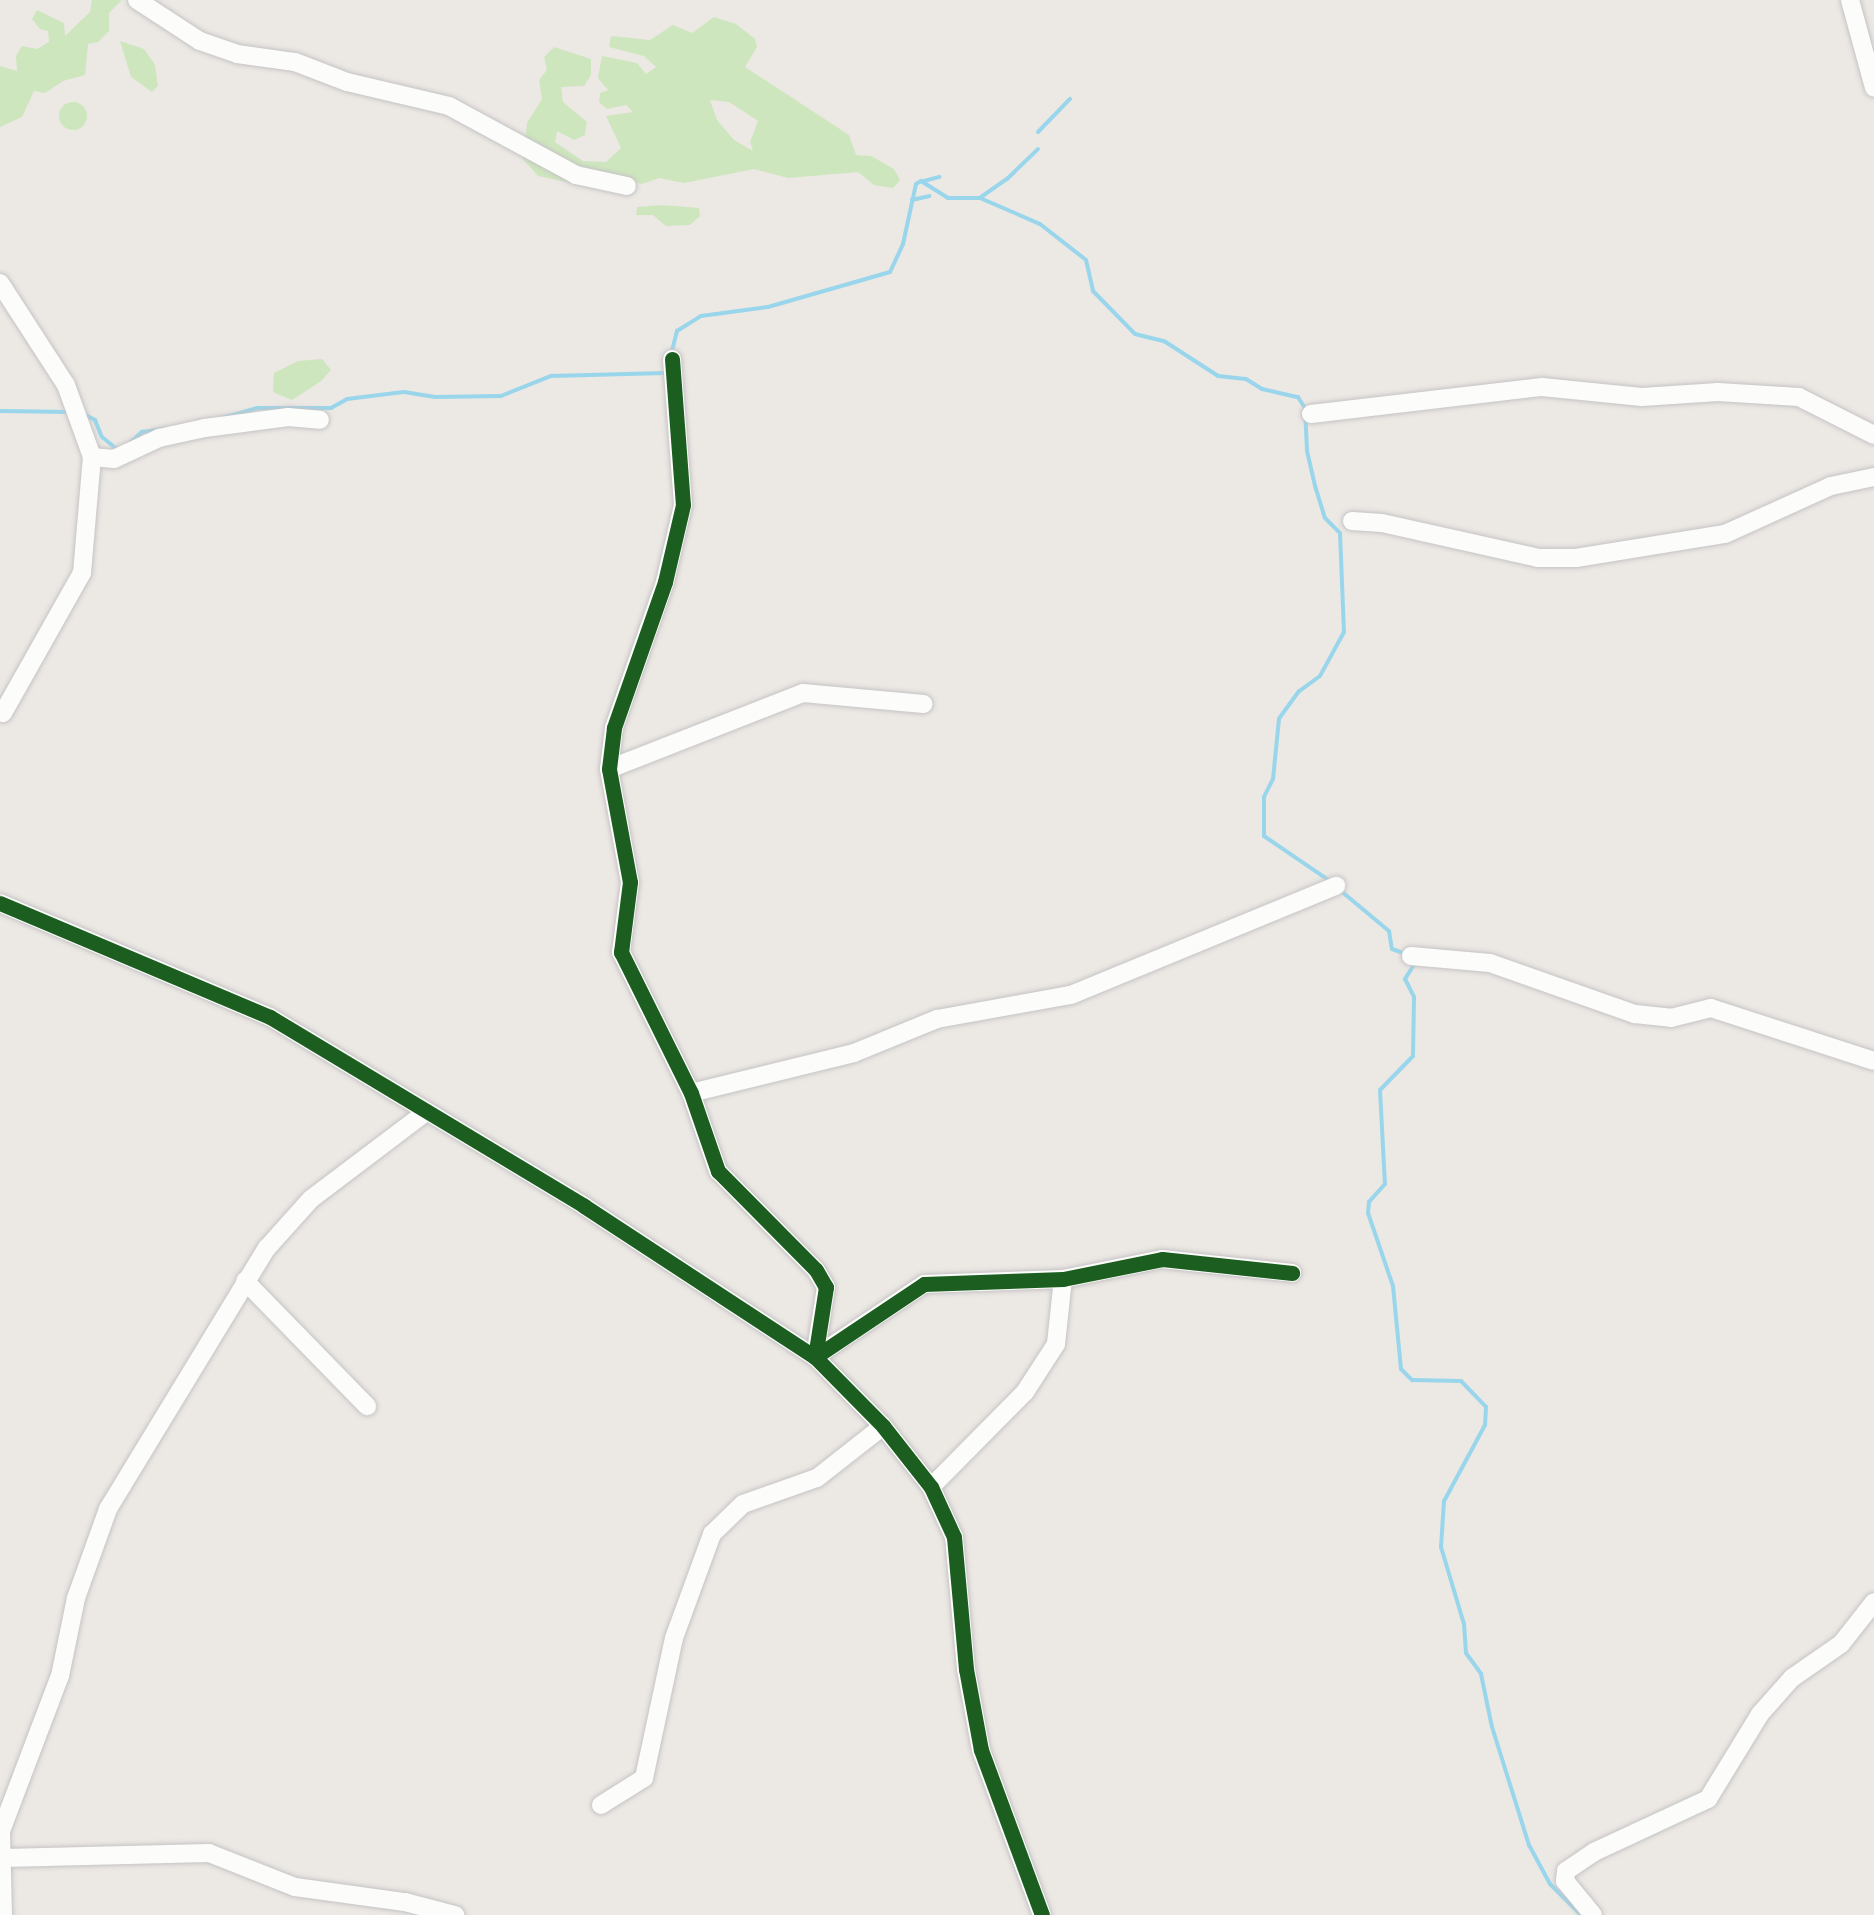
<!DOCTYPE html>
<html>
<head>
<meta charset="utf-8">
<style>
	body { margin:0 }
	#map { position:relative; width:1874px; height:1915px; overflow:hidden; background:#ece8e4; font-family:Commissioner,sans-serif }
	div>[style] { position:absolute }
	[style*='--x'] { left:calc(var(--x)*1px); top:calc(var(--y)*1px); width:calc(var(--w)*1px); rotate:calc(var(--a)*1deg) }
	.green>* { inset:0; background:#cee6be }
	.round { border-radius:50% }
	.stream>* { height:4px; margin:-2px; padding:0 2px; transform-origin:2px; border-radius:2px; background:#99d6ec }
	.roads { filter:drop-shadow(0 0 2px #c5c4c5) drop-shadow(0 0 2px #c5c4c5) }
	.minor>* { height:18px; margin:-9px; padding:0 9px; transform-origin:9px; border-radius:9px; background:#fcfcfb }
	.cycleway>* { height:15px; margin:-7.5px; padding:0 7.5px; transform-origin:7.5px; border-radius:7.5px; background:#1b5e20 }
	span { translate:-50% -50%; white-space:nowrap; text-align:center; line-height:1.15; -webkit-text-stroke:9px #fff; paint-order:stroke }
</style>
</head>
<body>
<div id="map">
	<div class="green">
		<i style="clip-path:polygon(92px 0,122px 0,109px 13px,109px 31px,98px 42px,88px 44px,85px 75px,63px 81px,45px 93px,34px 91px,22px 117px,0 127px,0 66px,17px 71px,16px 56px,22px 46px,37px 49px,49px 42px,48px 31px,40px 29px,32px 19px,37px 10px,64px 23px,65px 36px,90px 12px)"></i>
		<i style="clip-path:polygon(evenodd,714px 17px,736px 24px,755px 39px,757px 47px,745px 67px,849px 135px,856px 155px,871px 156px,894px 169px,900px 180px,893px 188px,874px 185px,858px 172px,788px 178px,754px 169px,684px 183px,659px 178px,642px 184px,619px 177px,605px 190px,538px 176px,523px 159px,527px 123px,542px 99px,539px 80px,547px 70px,544px 57px,554px 47px,591px 59px,591px 75px,584px 86px,561px 87px,563px 102px,587px 122px,585px 135px,574px 140px,557px 131px,555px 142px,583px 161px,606px 162px,621px 148px,606px 116px,633px 112px,626px 105px,607px 109px,599px 102px,600px 93px,608px 90px,598px 78px,602px 56px,637px 63px,646px 74px,656px 67px,644px 56px,609px 47px,611px 36px,650px 40px,673px 25px,692px 33px,714px 17px,710px 100px,729px 102px,758px 121px,750px 142px,753px 151px,734px 140px,717px 120px,710px 100px)"></i>
		<i style="clip-path:polygon(120px 41px,144px 49px,155px 65px,158px 86px,152px 92px,131px 77px)"></i>
		<i class="round" style="left:59px;top:102px;width:28px;height:28px"></i>
		<i style="clip-path:polygon(662px 205px,699px 208px,700px 216px,690px 225px,666px 226px,653px 215px,636px 215px,637px 207px)"></i>
		<i style="clip-path:polygon(322px 359px,331px 370px,321px 381px,292px 400px,273px 392px,274px 373px,298px 361px)"></i>
	</div>
	<div class="stream">
		<i style="--x:1038;--y:132;--w:46;--a:-45.9"></i>
		<i style="--x:924;--y:181;--w:16;--a:-15"></i>
		<i style="--x:981;--y:197;--w:32;--a:-35"></i>
		<i style="--x:1007;--y:179;--w:43;--a:-44.1"></i>
		<i style="--x:912;--y:200;--w:18;--a:-13"></i>
		<i style="--x:672;--y:351;--w:21;--a:-76"></i>
		<i style="--x:677;--y:331;--w:28;--a:-32"></i>
		<i style="--x:701;--y:316;--w:68;--a:-7.7"></i>
		<i style="--x:768;--y:307;--w:127;--a:-16"></i>
		<i style="--x:890;--y:272;--w:31;--a:-65"></i>
		<i style="--x:903;--y:244;--w:61;--a:-77.8"></i>
		<i style="--x:916;--y:184;--w:6;--a:-31"></i>
		<i style="--x:921;--y:181;--w:32;--a:32"></i>
		<i style="--x:948;--y:198;--w:32;--a:0"></i>
		<i style="--x:980;--y:198;--w:65;--a:23.4"></i>
		<i style="--x:1040;--y:224;--w:58;--a:38"></i>
		<i style="--x:1086;--y:260;--w:32;--a:77"></i>
		<i style="--x:1093;--y:291;--w:60;--a:45.7"></i>
		<i style="--x:1135;--y:334;--w:30;--a:14"></i>
		<i style="--x:1164;--y:341;--w:64;--a:32.9"></i>
		<i style="--x:1218;--y:376;--w:28;--a:6"></i>
		<i style="--x:1246;--y:379;--w:19;--a:32"></i>
		<i style="--x:1262;--y:389;--w:37;--a:13"></i>
		<i style="--x:1298;--y:397;--w:13;--a:58"></i>
		<i style="--x:1305;--y:408;--w:43;--a:87.3"></i>
		<i style="--x:1307;--y:451;--w:39;--a:77"></i>
		<i style="--x:1316;--y:489;--w:30;--a:73"></i>
		<i style="--x:1325;--y:518;--w:21;--a:45"></i>
		<i style="--x:1340;--y:533;--w:99;--a:87.7"></i>
		<i style="--x:1344;--y:632;--w:50;--a:118.6"></i>
		<i style="--x:1320;--y:676;--w:26;--a:144"></i>
		<i style="--x:1299;--y:691;--w:34;--a:126"></i>
		<i style="--x:1279;--y:719;--w:60;--a:95.7"></i>
		<i style="--x:1273;--y:779;--w:20;--a:117"></i>
		<i style="--x:1264;--y:797;--w:39;--a:90"></i>
		<i style="--x:1264;--y:836;--w:80;--a:34.3"></i>
		<i style="--x:0;--y:411;--w:70;--a:0.8"></i>
		<i style="--x:84;--y:414;--w:13;--a:29"></i>
		<i style="--x:95;--y:420;--w:18;--a:68"></i>
		<i style="--x:102;--y:437;--w:19;--a:39"></i>
		<i style="--x:219;--y:419;--w:40;--a:-16"></i>
		<i style="--x:257;--y:408;--w:74;--a:0"></i>
		<i style="--x:331;--y:408;--w:18;--a:-29"></i>
		<i style="--x:347;--y:399;--w:57;--a:-7"></i>
		<i style="--x:404;--y:392;--w:30;--a:9"></i>
		<i style="--x:434;--y:397;--w:67;--a:-0.9"></i>
		<i style="--x:501;--y:396;--w:54;--a:-21.8"></i>
		<i style="--x:551;--y:376;--w:114;--a:-1.5"></i>
		<i style="--x:129;--y:444;--w:18;--a:-43"></i>
		<i style="--x:142;--y:432;--w:26;--a:-7"></i>
		<i style="--x:1341;--y:891;--w:62;--a:39.8"></i>
		<i style="--x:1389;--y:931;--w:18;--a:81"></i>
		<i style="--x:1392;--y:949;--w:15;--a:20"></i>
		<i style="--x:1415;--y:963;--w:19;--a:122"></i>
		<i style="--x:1405;--y:979;--w:20;--a:63"></i>
		<i style="--x:1414;--y:997;--w:59;--a:91"></i>
		<i style="--x:1413;--y:1056;--w:47;--a:134.1"></i>
		<i style="--x:1380;--y:1090;--w:94;--a:87"></i>
		<i style="--x:1385;--y:1184;--w:24;--a:132"></i>
		<i style="--x:1369;--y:1202;--w:11;--a:95"></i>
		<i style="--x:1368;--y:1213;--w:77;--a:71.1"></i>
		<i style="--x:1393;--y:1286;--w:83;--a:84.5"></i>
		<i style="--x:1401;--y:1369;--w:16;--a:45"></i>
		<i style="--x:1412;--y:1380;--w:49;--a:1.2"></i>
		<i style="--x:1461;--y:1381;--w:36;--a:46"></i>
		<i style="--x:1486;--y:1407;--w:18;--a:93"></i>
		<i style="--x:1485;--y:1425;--w:86;--a:118.3"></i>
		<i style="--x:1444;--y:1501;--w:46;--a:93.7"></i>
		<i style="--x:1441;--y:1547;--w:80;--a:73.4"></i>
		<i style="--x:1464;--y:1624;--w:29;--a:86"></i>
		<i style="--x:1466;--y:1653;--w:26;--a:54"></i>
		<i style="--x:1481;--y:1674;--w:54;--a:78.3"></i>
		<i style="--x:1492;--y:1727;--w:124;--a:72.6"></i>
		<i style="--x:1529;--y:1845;--w:44;--a:61.7"></i>
		<i style="--x:1550;--y:1884;--w:44;--a:45"></i>
	</div>
	<div class="roads">
		<div class="minor">
			<i style="--x:137;--y:0;--w:75;--a:33.1"></i>
			<i style="--x:200;--y:41;--w:39;--a:19"></i>
			<i style="--x:237;--y:54;--w:59;--a:7.9"></i>
			<i style="--x:295;--y:62;--w:56;--a:21"></i>
			<i style="--x:347;--y:82;--w:105;--a:13.2"></i>
			<i style="--x:449;--y:106;--w:145;--a:28.5"></i>
			<i style="--x:576;--y:175;--w:52;--a:12.2"></i>
			<i style="--x:1850;--y:0;--w:91;--a:74.7"></i>
			<i style="--x:0;--y:283;--w:121;--a:57.1"></i>
			<i style="--x:66;--y:385;--w:77;--a:70.1"></i>
			<i style="--x:92;--y:457;--w:22;--a:5"></i>
			<i style="--x:114;--y:459;--w:50;--a:-25"></i>
			<i style="--x:159;--y:438;--w:47;--a:-12.3"></i>
			<i style="--x:205;--y:428;--w:84;--a:-7.5"></i>
			<i style="--x:288;--y:417;--w:32;--a:5"></i>
			<i style="--x:672;--y:359;--w:146;--a:85.7"></i>
			<i style="--x:683;--y:505;--w:79;--a:103.2"></i>
			<i style="--x:665;--y:582;--w:155;--a:109.3"></i>
			<i style="--x:614;--y:728;--w:41;--a:97"></i>
			<i style="--x:609;--y:769;--w:115;--a:79.5"></i>
			<i style="--x:630;--y:882;--w:71;--a:97.3"></i>
			<i style="--x:621;--y:952;--w:157;--a:63.6"></i>
			<i style="--x:691;--y:1093;--w:83;--a:70.9"></i>
			<i style="--x:718;--y:1171;--w:139;--a:45.3"></i>
			<i style="--x:816;--y:1270;--w:20;--a:60"></i>
			<i style="--x:826;--y:1287;--w:71;--a:98.9"></i>
			<i style="--x:815;--y:1357;--w:131;--a:-33.8"></i>
			<i style="--x:924;--y:1284;--w:139;--a:-2.1"></i>
			<i style="--x:1063;--y:1279;--w:101;--a:-11.4"></i>
			<i style="--x:1162;--y:1259;--w:131;--a:6.1"></i>
			<i style="--x:1311;--y:414;--w:233;--a:-6.7"></i>
			<i style="--x:1542;--y:387;--w:100;--a:5.7"></i>
			<i style="--x:1642;--y:397;--w:76;--a:-3.8"></i>
			<i style="--x:1718;--y:392;--w:81;--a:3.5"></i>
			<i style="--x:1799;--y:397;--w:84;--a:26.9"></i>
			<i style="--x:1352;--y:521;--w:30;--a:4"></i>
			<i style="--x:1382;--y:523;--w:160;--a:12.6"></i>
			<i style="--x:1538;--y:558;--w:38;--a:0"></i>
			<i style="--x:1576;--y:558;--w:151;--a:-9.2"></i>
			<i style="--x:1725;--y:534;--w:116;--a:-24.4"></i>
			<i style="--x:1831;--y:486;--w:44;--a:-11.8"></i>
			<i style="--x:3;--y:713;--w:161;--a:-60.6"></i>
			<i style="--x:82;--y:573;--w:116;--a:-85.1"></i>
			<i style="--x:609;--y:769;--w:208;--a:-21.4"></i>
			<i style="--x:803;--y:693;--w:121;--a:5.2"></i>
			<i style="--x:0;--y:903;--w:293;--a:22.9"></i>
			<i style="--x:270;--y:1017;--w:366;--a:31"></i>
			<i style="--x:584;--y:1206;--w:276;--a:33.2"></i>
			<i style="--x:815;--y:1357;--w:97;--a:45.4"></i>
			<i style="--x:883;--y:1426;--w:78;--a:51.8"></i>
			<i style="--x:931;--y:1487;--w:55;--a:65.3"></i>
			<i style="--x:954;--y:1537;--w:133;--a:84.8"></i>
			<i style="--x:966;--y:1669;--w:82;--a:79.5"></i>
			<i style="--x:981;--y:1750;--w:176;--a:69.7"></i>
			<i style="--x:1411;--y:956;--w:79;--a:5.1"></i>
			<i style="--x:1490;--y:963;--w:154;--a:19.4"></i>
			<i style="--x:1635;--y:1014;--w:36;--a:6"></i>
			<i style="--x:1671;--y:1018;--w:41;--a:-14"></i>
			<i style="--x:1711;--y:1008;--w:171;--a:18"></i>
			<i style="--x:691;--y:1093;--w:168;--a:-13.8"></i>
			<i style="--x:854;--y:1053;--w:90;--a:-22.3"></i>
			<i style="--x:937;--y:1019;--w:136;--a:-10.2"></i>
			<i style="--x:1071;--y:995;--w:287;--a:-22.4"></i>
			<i style="--x:245;--y:1281;--w:175;--a:45.7"></i>
			<i style="--x:931;--y:1487;--w:134;--a:-45.3"></i>
			<i style="--x:1025;--y:1392;--w:57;--a:-57.1"></i>
			<i style="--x:1056;--y:1344;--w:65;--a:-83.9"></i>
			<i style="--x:601;--y:1805;--w:51;--a:-32.1"></i>
			<i style="--x:644;--y:1778;--w:143;--a:-77.9"></i>
			<i style="--x:674;--y:1638;--w:111;--a:-69.9"></i>
			<i style="--x:712;--y:1534;--w:43;--a:-44.1"></i>
			<i style="--x:743;--y:1504;--w:78;--a:-19.4"></i>
			<i style="--x:817;--y:1478;--w:84;--a:-38.2"></i>
			<i style="--x:4;--y:1858;--w:205;--a:-1.4"></i>
			<i style="--x:209;--y:1853;--w:92;--a:21.6"></i>
			<i style="--x:295;--y:1887;--w:111;--a:7.8"></i>
			<i style="--x:405;--y:1902;--w:52;--a:14.6"></i>
			<i style="--x:3;--y:1915;--w:84;--a:-91.4"></i>
			<i style="--x:1;--y:1831;--w:166;--a:-69.2"></i>
			<i style="--x:60;--y:1676;--w:80;--a:-78.4"></i>
			<i style="--x:76;--y:1598;--w:95;--a:-70.2"></i>
			<i style="--x:108;--y:1509;--w:306;--a:-58.7"></i>
			<i style="--x:267;--y:1248;--w:66;--a:-48.1"></i>
			<i style="--x:311;--y:1199;--w:144;--a:-37.1"></i>
			<i style="--x:1593;--y:1915;--w:44;--a:-129.5"></i>
			<i style="--x:1565;--y:1881;--w:10;--a:-84"></i>
			<i style="--x:1566;--y:1871;--w:34;--a:-34"></i>
			<i style="--x:1594;--y:1852;--w:126;--a:-24.9"></i>
			<i style="--x:1708;--y:1799;--w:100;--a:-58.5"></i>
			<i style="--x:1760;--y:1714;--w:48;--a:-48.4"></i>
			<i style="--x:1792;--y:1678;--w:60;--a:-34.8"></i>
			<i style="--x:1841;--y:1644;--w:53;--a:-51.8"></i>
		</div>
	</div>
	<div class="cycleway">
		<i style="--x:672;--y:359;--w:146;--a:85.7"></i>
		<i style="--x:683;--y:505;--w:79;--a:103.2"></i>
		<i style="--x:665;--y:582;--w:155;--a:109.3"></i>
		<i style="--x:614;--y:728;--w:41;--a:97"></i>
		<i style="--x:609;--y:769;--w:115;--a:79.5"></i>
		<i style="--x:630;--y:882;--w:71;--a:97.3"></i>
		<i style="--x:621;--y:952;--w:157;--a:63.6"></i>
		<i style="--x:691;--y:1093;--w:83;--a:70.9"></i>
		<i style="--x:718;--y:1171;--w:139;--a:45.3"></i>
		<i style="--x:816;--y:1270;--w:20;--a:60"></i>
		<i style="--x:826;--y:1287;--w:71;--a:98.9"></i>
		<i style="--x:815;--y:1357;--w:131;--a:-33.8"></i>
		<i style="--x:924;--y:1284;--w:139;--a:-2.1"></i>
		<i style="--x:1063;--y:1279;--w:101;--a:-11.4"></i>
		<i style="--x:1162;--y:1259;--w:131;--a:6.1"></i>
		<i style="--x:0;--y:903;--w:293;--a:22.9"></i>
		<i style="--x:270;--y:1017;--w:366;--a:31"></i>
		<i style="--x:584;--y:1206;--w:276;--a:33.2"></i>
		<i style="--x:815;--y:1357;--w:97;--a:45.4"></i>
		<i style="--x:883;--y:1426;--w:78;--a:51.8"></i>
		<i style="--x:931;--y:1487;--w:55;--a:65.3"></i>
		<i style="--x:954;--y:1537;--w:133;--a:84.8"></i>
		<i style="--x:966;--y:1669;--w:82;--a:79.5"></i>
		<i style="--x:981;--y:1750;--w:176;--a:69.7"></i>
	</div>
</div>
</body>
</html>
